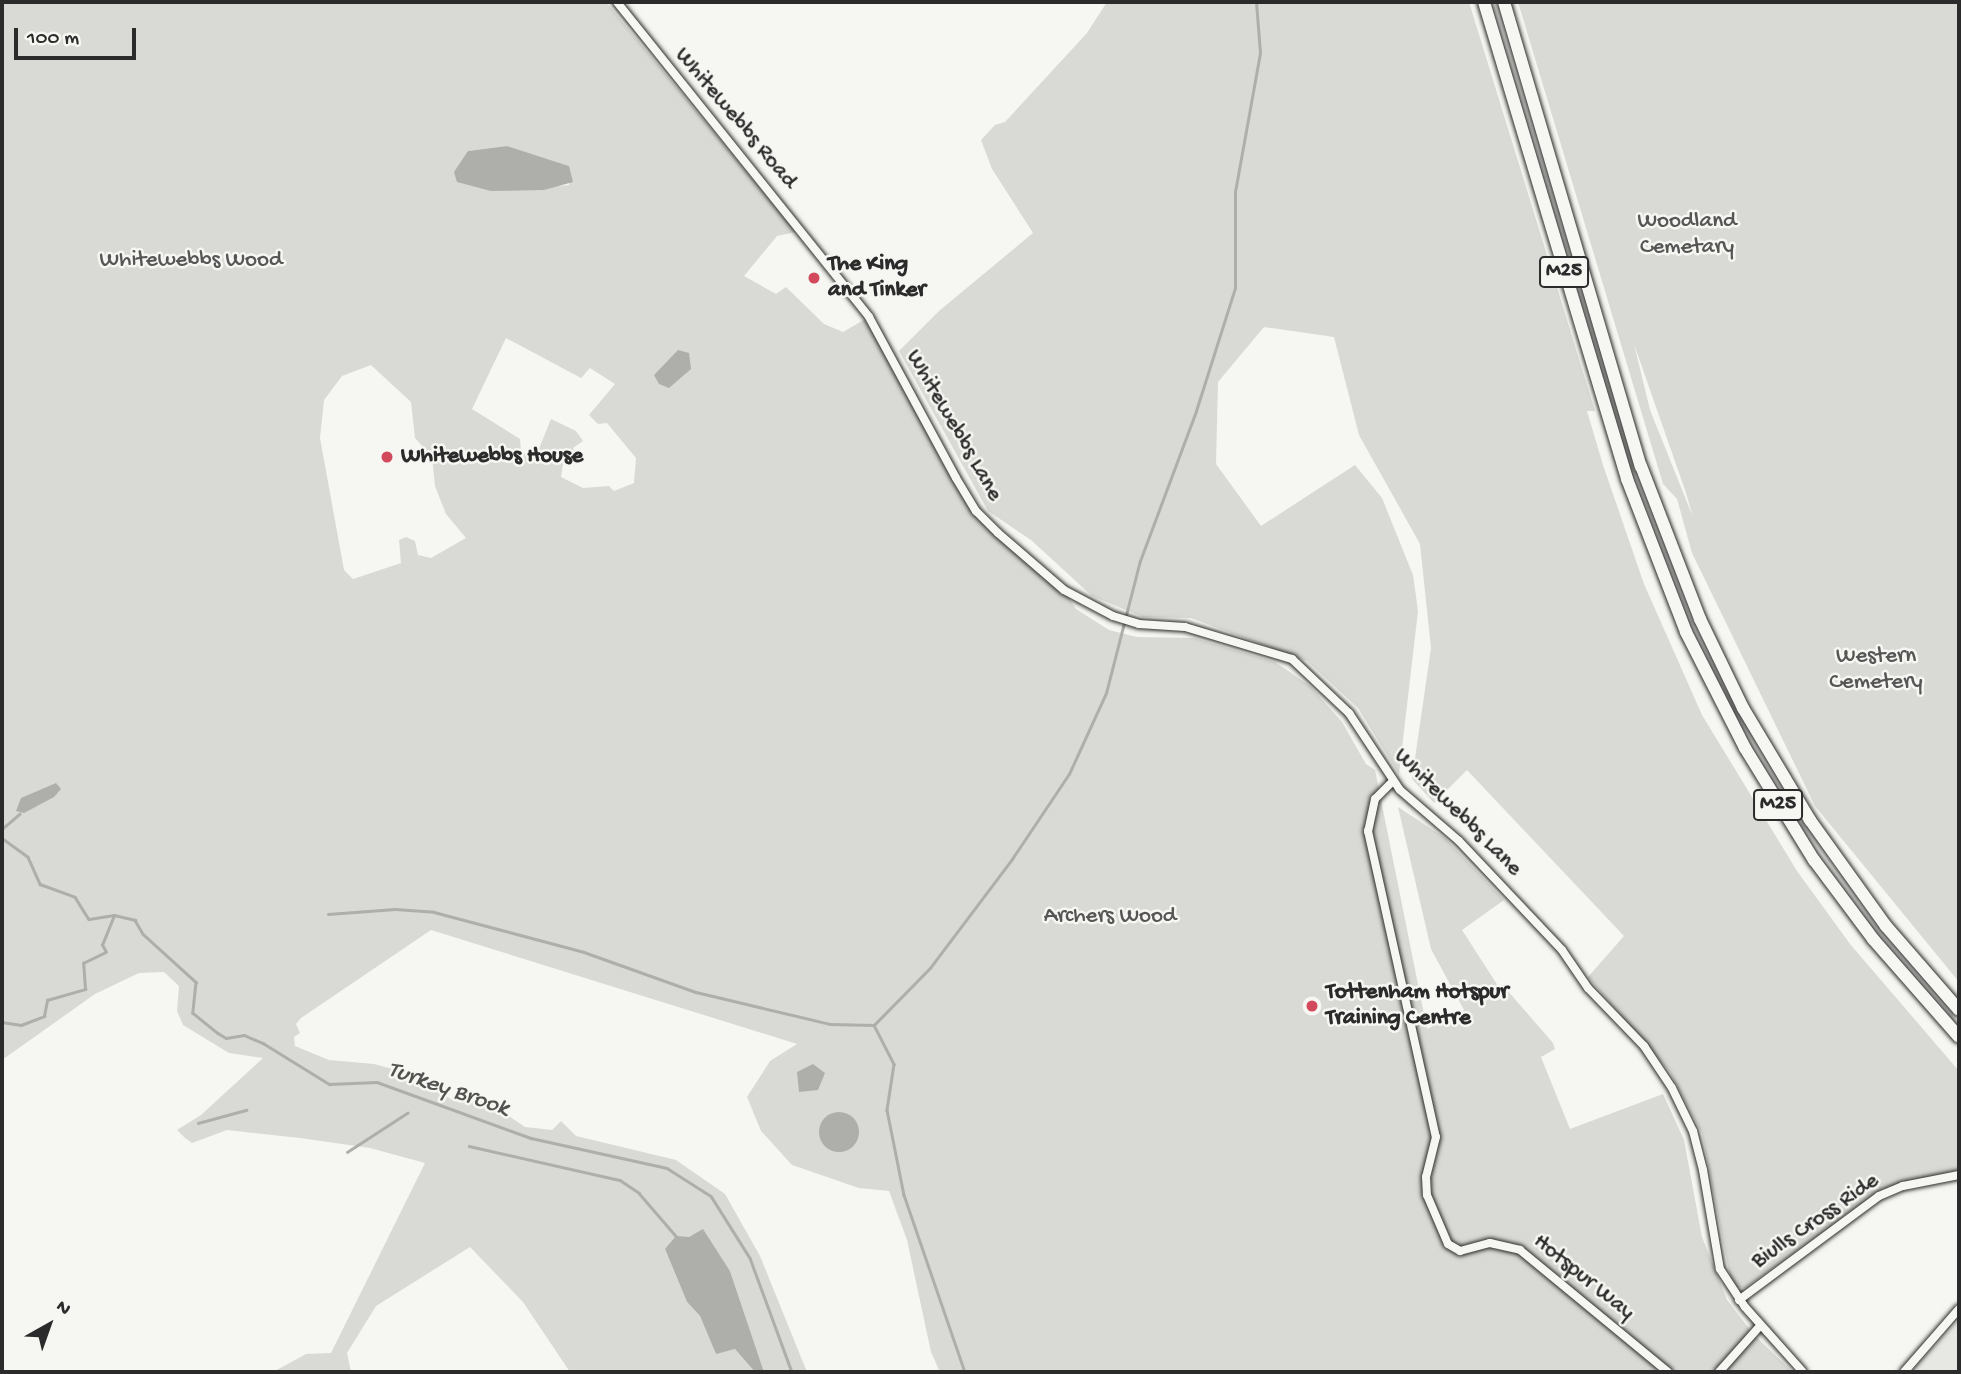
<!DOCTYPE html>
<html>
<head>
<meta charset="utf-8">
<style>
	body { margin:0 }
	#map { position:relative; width:1961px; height:1374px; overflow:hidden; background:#f6f6f2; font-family:"Gochi Hand",sans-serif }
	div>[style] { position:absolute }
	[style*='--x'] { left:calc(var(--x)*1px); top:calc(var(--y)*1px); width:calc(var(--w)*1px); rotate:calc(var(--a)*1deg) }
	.built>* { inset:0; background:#e7e7e3 }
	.green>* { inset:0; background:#d9d9d5 }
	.water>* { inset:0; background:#aeaeab }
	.round { border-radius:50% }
	.stream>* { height:2.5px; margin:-1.25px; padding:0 1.25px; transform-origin:1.25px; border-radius:1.25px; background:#aeaeab }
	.roads { filter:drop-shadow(0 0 2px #2b2b2b) drop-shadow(0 0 2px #2b2b2b) }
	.minor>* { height:8px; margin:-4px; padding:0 4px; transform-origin:4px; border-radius:4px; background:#f6f6f2 }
	.highway>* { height:12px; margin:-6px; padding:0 6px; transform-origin:6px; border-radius:6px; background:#f6f6f2 }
	.dots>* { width:19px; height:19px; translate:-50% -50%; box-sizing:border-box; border:4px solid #f6f6f2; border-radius:50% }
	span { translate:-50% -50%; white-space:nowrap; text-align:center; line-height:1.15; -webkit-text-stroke:5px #f6f6f2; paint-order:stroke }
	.shield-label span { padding:2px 5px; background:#f6f6f2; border:2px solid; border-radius:5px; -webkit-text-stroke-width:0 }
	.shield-label { font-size:21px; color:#2b2b2b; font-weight:700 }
	.street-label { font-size:23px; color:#2b2b2b }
	.park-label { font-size:23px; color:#565656 }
	.poi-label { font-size:23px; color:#2b2b2b; font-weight:700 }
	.left { translate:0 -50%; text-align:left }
	.water-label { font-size:24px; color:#525251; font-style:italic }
	.frame { position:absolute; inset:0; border:4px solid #2b2b2b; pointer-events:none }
	.north { position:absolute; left:14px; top:1290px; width:70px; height:70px; -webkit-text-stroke:5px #f6f6f2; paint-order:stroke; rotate:40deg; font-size:19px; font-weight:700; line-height:28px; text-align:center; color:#2b2b2b }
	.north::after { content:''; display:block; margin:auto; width:24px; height:32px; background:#2b2b2b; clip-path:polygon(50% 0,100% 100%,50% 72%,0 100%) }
	.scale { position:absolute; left:14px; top:28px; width:122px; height:32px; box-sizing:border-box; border:4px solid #2b2b2b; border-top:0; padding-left:9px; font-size:21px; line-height:24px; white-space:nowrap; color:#2b2b2b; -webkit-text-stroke:5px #f6f6f2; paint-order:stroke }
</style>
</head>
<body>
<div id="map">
	<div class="built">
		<i style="clip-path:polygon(1959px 1320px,1959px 1372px,1911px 1372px)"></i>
	</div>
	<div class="green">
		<i style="clip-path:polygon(evenodd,2px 2px,606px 2px,796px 232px,777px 236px,744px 276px,776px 294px,786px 287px,824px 324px,843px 332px,869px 317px,976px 511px,1064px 590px,1076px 609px,1109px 630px,1137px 637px,1194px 638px,1275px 662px,1310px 686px,1342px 722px,1366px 764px,1375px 770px,1427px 1029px,1464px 1010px,1431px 949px,1398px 807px,1445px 838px,1504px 900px,1462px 930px,1502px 992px,1507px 990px,1553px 1043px,1555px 1049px,1541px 1057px,1570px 1129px,1663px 1094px,1684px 1140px,1702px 1237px,1727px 1300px,1754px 1335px,1793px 1372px,940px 1372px,931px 1352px,907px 1240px,889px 1191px,859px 1188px,792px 1165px,761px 1131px,747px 1097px,770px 1061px,797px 1044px,431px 930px,301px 1018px,296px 1024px,300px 1033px,294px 1037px,295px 1046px,329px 1060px,374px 1064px,419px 1076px,452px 1100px,481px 1097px,525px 1127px,552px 1130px,561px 1121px,576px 1136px,676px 1160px,725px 1194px,760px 1256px,807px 1372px,764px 1372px,730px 1271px,703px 1230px,665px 1249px,687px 1302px,700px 1316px,716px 1353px,735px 1349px,755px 1372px,570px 1372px,523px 1302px,470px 1247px,376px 1306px,347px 1353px,351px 1372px,273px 1372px,306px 1354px,331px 1353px,425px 1163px,370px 1148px,300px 1138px,227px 1130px,192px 1143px,185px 1138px,177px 1130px,201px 1115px,263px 1058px,229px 1053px,183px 1025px,177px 1011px,179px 986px,164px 972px,139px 973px,95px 994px,2px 1060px,2px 2px,507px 146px,569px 166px,569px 185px,491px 191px,468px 151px,507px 146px,2px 2px,506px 338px,581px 378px,590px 368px,615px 384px,589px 415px,598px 424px,607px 423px,636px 458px,634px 483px,614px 491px,609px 486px,583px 488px,561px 477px,563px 464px,577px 456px,573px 448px,583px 441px,576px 431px,551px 419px,534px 461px,521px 451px,520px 439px,472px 409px,506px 338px,2px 2px,371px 365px,411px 402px,415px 438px,432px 457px,435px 486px,446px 514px,466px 538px,431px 558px,418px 555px,415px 541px,406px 537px,399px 540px,401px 563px,353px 579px,344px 570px,320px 438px,324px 400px,342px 376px,371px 365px)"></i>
		<i style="clip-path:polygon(1107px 2px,1469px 2px,1595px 411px,1587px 411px,1603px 465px,1644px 584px,1702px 715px,1797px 871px,1850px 944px,1959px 1071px,1959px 1170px,1883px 1189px,1745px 1288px,1732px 1287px,1702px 1133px,1670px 1072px,1588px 977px,1624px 936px,1467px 770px,1434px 803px,1412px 779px,1431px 648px,1420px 544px,1359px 435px,1334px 337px,1264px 327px,1218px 382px,1216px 464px,1261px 526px,1355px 465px,1382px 498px,1413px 575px,1418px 611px,1399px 774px,1358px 708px,1307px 661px,1191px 618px,1143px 617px,1092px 596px,1031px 540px,988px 511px,899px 351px,939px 311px,1033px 233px,992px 169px,981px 140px,995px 125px,1005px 122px,1087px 33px)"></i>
		<i style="clip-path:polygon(evenodd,1518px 2px,1959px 2px,1959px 982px,1815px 806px,1692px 553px,1677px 499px,1663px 484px,1518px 2px,1634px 344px,1686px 493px,1693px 517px,1650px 410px,1634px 344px)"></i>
	</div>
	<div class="water">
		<i style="clip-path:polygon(507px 146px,569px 166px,573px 182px,544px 190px,491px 191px,457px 182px,454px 172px,468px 151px)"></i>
		<i style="clip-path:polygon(678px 350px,689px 353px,691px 369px,669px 388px,659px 384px,654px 375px)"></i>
		<i style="clip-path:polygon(56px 783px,61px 789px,54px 797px,24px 813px,16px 811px,21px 798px)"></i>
		<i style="clip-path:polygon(813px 1064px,825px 1073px,818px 1090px,799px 1092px,797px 1072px)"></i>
		<i class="round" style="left:819px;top:1112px;width:40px;height:40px"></i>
		<i style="clip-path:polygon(703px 1229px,730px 1271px,764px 1372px,755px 1372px,735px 1349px,716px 1354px,700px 1316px,687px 1302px,665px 1249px,676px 1236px,689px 1237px)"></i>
	</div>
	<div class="stream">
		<i style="--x:2;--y:829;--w:23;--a:-41"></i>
		<i style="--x:2;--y:838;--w:32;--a:36"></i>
		<i style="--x:28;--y:857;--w:30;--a:66"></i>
		<i style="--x:40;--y:884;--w:37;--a:20"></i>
		<i style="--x:75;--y:897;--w:26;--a:58"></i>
		<i style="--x:89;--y:919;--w:25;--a:-9"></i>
		<i style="--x:114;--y:915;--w:22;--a:13"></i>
		<i style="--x:135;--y:920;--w:16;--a:60"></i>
		<i style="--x:143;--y:934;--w:72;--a:42.2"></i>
		<i style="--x:196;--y:982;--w:31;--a:96"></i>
		<i style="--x:193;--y:1013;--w:32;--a:39"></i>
		<i style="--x:218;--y:1033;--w:9;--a:32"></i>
		<i style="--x:226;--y:1038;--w:18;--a:-9"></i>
		<i style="--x:244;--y:1035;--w:21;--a:23"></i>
		<i style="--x:263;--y:1043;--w:78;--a:31.8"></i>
		<i style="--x:329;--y:1084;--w:48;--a:-2.4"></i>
		<i style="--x:377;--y:1082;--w:164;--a:20"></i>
		<i style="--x:531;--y:1138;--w:139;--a:12.4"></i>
		<i style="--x:667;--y:1168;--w:52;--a:32.5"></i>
		<i style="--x:711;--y:1196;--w:73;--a:57.8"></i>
		<i style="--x:750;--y:1258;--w:121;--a:69.8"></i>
		<i style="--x:328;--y:914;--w:67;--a:-4.3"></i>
		<i style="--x:395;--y:909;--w:39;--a:4"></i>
		<i style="--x:434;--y:912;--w:155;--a:14.9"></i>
		<i style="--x:584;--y:952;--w:119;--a:19.7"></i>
		<i style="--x:696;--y:992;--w:138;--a:13.4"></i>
		<i style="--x:830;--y:1024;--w:44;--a:1.3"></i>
		<i style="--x:874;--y:1025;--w:80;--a:-45.5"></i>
		<i style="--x:930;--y:968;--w:136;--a:-53"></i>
		<i style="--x:1012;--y:859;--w:102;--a:-56.2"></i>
		<i style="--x:1069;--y:774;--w:89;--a:-65.4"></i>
		<i style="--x:1106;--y:693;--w:136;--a:-75.6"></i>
		<i style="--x:1140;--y:561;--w:160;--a:-69.5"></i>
		<i style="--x:1196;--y:411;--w:129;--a:-72.4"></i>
		<i style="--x:1235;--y:288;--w:96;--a:-90"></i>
		<i style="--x:1235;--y:192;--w:141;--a:-79.8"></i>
		<i style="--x:1260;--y:53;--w:51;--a:-94.5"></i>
		<i style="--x:2;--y:1022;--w:19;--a:9"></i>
		<i style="--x:21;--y:1025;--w:25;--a:-21"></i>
		<i style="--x:44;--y:1016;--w:16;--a:-79"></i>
		<i style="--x:47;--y:1000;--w:40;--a:-16"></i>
		<i style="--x:85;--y:989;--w:26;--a:-94"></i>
		<i style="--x:83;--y:963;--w:25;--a:-26"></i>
		<i style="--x:106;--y:952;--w:8;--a:-120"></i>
		<i style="--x:102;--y:945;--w:32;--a:-68"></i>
		<i style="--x:874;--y:1025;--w:44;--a:62.9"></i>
		<i style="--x:894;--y:1064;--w:47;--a:98.7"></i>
		<i style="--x:887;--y:1110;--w:87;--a:78.7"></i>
		<i style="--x:904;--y:1195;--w:187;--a:71"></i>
		<i style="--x:198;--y:1123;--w:50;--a:-15.2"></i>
		<i style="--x:469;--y:1146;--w:155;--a:12.7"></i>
		<i style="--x:620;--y:1180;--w:23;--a:34"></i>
		<i style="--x:639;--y:1193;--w:57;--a:49.3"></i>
		<i style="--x:347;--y:1152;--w:72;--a:-33"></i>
	</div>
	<div class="roads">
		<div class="minor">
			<i style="--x:617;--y:2;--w:403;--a:51.3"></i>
			<i style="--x:869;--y:317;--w:183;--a:61.6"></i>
			<i style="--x:956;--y:478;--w:39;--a:59"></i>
			<i style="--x:976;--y:511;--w:31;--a:45"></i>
			<i style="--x:998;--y:533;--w:87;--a:40.8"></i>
			<i style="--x:1064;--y:590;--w:55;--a:28"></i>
			<i style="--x:1113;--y:616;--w:27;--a:17"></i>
			<i style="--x:1139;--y:624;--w:46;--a:3.7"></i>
			<i style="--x:1185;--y:627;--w:112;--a:16.7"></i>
			<i style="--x:1292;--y:659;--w:79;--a:43.5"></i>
			<i style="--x:1349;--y:713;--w:92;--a:56.5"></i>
			<i style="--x:1400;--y:790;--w:78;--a:40.8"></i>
			<i style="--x:1459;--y:841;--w:150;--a:46.6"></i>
			<i style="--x:1562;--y:950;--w:46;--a:55.6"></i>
			<i style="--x:1588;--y:988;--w:81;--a:46"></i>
			<i style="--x:1644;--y:1046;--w:50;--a:56.3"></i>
			<i style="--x:1672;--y:1088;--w:48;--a:64"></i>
			<i style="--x:1693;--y:1131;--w:40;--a:75.6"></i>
			<i style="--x:1703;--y:1170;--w:100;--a:80.3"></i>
			<i style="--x:1720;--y:1269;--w:45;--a:56.7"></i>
			<i style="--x:1745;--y:1307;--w:87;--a:48.3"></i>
			<i style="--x:1392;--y:782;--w:24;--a:135"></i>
			<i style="--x:1375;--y:799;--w:33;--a:102"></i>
			<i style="--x:1368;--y:831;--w:313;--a:77.5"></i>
			<i style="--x:1436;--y:1137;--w:41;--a:104"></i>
			<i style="--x:1426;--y:1177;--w:18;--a:87"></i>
			<i style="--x:1427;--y:1195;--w:53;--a:66.8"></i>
			<i style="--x:1448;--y:1244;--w:14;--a:30"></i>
			<i style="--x:1460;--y:1251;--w:31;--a:-15"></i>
			<i style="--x:1490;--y:1243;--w:31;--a:13"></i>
			<i style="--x:1520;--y:1250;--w:192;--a:39.5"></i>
			<i style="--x:1739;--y:1300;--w:174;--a:-36.6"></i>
			<i style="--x:1879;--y:1196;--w:26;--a:-23"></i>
			<i style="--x:1903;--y:1186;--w:57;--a:-11.1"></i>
			<i style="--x:1719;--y:1372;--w:62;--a:-48.3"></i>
			<i style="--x:1904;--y:1372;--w:84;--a:-48.9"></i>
		</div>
		<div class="highway">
			<i style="--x:1484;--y:2;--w:498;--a:73.3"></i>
			<i style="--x:1627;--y:479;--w:164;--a:68.9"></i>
			<i style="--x:1686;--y:632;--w:130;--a:63"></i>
			<i style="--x:1745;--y:748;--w:132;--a:58.4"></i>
			<i style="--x:1814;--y:860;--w:99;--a:53.2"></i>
			<i style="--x:1873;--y:939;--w:130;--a:48.7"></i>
			<i style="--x:1504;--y:2;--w:484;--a:73.6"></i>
			<i style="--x:1641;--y:466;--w:164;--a:68.9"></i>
			<i style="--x:1700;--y:619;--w:99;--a:64.2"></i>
			<i style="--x:1743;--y:708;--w:131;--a:59.1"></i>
			<i style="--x:1810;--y:820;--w:130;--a:54.4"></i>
			<i style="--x:1886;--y:926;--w:111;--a:49"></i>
		</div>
	</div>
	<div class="dots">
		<i style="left:814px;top:278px;background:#d1495b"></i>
		<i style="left:387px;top:457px;background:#d1495b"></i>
		<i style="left:1312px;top:1006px;background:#d1495b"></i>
	</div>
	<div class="shield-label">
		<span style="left:1564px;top:272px">M25</span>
		<span style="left:1778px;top:805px">M25</span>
	</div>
	<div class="street-label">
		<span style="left:735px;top:119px;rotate:50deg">Whitewebbs Road</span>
		<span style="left:953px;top:426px;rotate:60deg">Whitewebbs Lane</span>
		<span style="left:1457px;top:813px;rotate:45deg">Whitewebbs Lane</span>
		<span style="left:1816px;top:1222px;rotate:-35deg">Biulls Cross Ride</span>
		<span style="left:1583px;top:1278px;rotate:39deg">Hotspur Way</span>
	</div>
	<div class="park-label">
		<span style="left:1687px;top:235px">Woodland<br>Cemetary</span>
		<span style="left:191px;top:261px">Whitewebbs Wood</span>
		<span style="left:1876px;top:670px">Western<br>Cemetery</span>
		<span style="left:1110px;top:917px">Archers Wood</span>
	</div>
	<div class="poi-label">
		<span class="left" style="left:828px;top:278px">The King<br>and Tinker</span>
		<span class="left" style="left:401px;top:457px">Whitewebbs House</span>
		<span class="left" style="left:1326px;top:1006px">Tottenham Hotspur<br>Training Centre</span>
	</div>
	<div class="water-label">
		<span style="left:448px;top:1090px;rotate:19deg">Turkey Brook</span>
	</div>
	<div class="frame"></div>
	<div class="north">N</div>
	<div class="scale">100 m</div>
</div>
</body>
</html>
